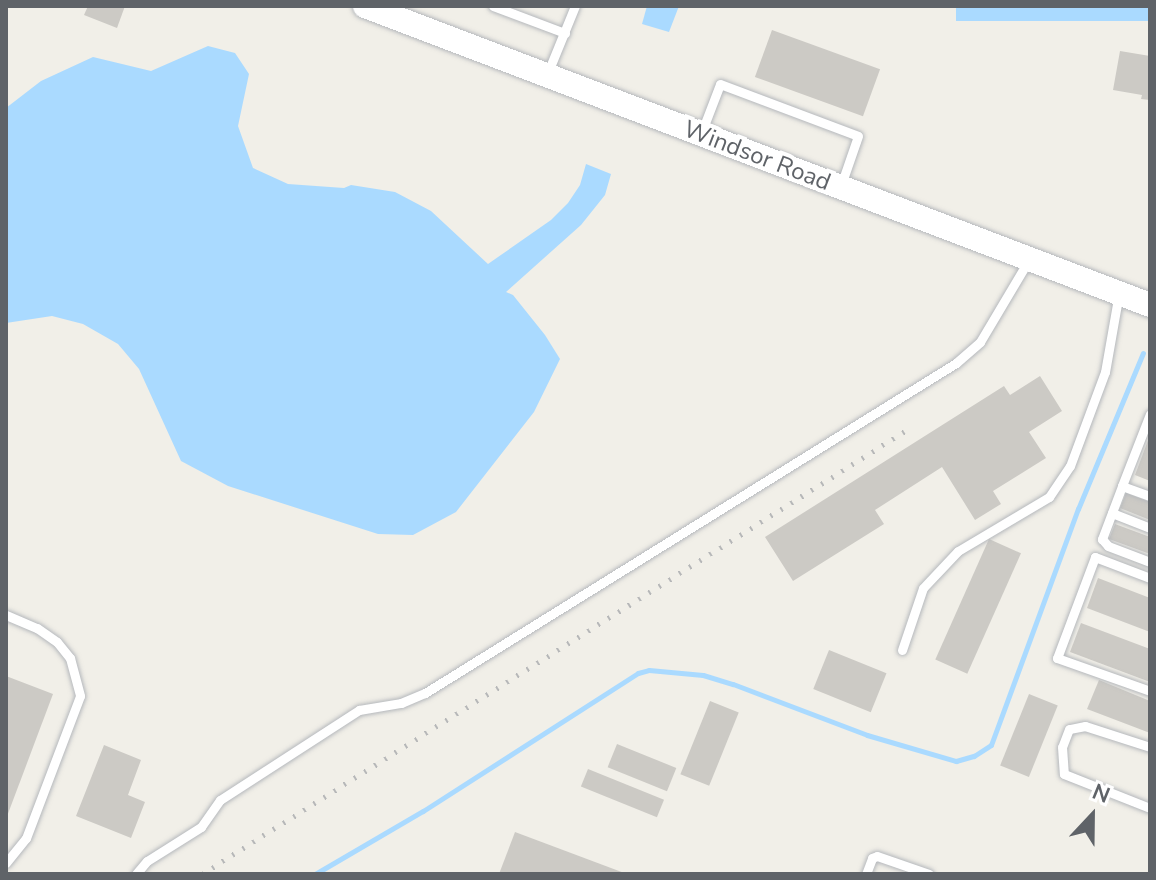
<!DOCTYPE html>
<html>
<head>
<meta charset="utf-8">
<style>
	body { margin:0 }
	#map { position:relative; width:1156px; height:880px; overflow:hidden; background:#f1efe8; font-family:"Nunito Sans",sans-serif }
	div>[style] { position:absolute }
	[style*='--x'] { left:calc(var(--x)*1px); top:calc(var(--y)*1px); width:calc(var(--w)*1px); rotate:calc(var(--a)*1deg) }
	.water>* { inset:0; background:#aadaff; transform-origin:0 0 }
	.stream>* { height:5px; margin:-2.5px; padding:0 2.5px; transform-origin:2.5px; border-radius:2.5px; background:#aadaff }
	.building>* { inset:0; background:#cccac5; transform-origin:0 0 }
	.roads { filter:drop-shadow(0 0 2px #b5b8bc) drop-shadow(0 0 2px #b5b8bc) }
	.service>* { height:9px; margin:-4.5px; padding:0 4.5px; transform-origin:4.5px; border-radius:4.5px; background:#fff }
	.tertiary>* { height:24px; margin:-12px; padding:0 12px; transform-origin:12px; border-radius:12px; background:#fff }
	.rail>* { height:5px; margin-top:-2.5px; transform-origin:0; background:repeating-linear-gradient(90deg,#b6b7b8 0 2px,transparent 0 12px) }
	span { translate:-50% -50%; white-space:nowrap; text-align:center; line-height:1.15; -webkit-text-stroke:8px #fff; paint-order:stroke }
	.street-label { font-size:24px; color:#5f6368 }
	.frame { position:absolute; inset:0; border:8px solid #5f6368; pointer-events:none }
	.north { position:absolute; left:1052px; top:776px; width:80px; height:80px; -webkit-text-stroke:6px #fff; paint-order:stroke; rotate:22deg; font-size:22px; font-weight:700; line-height:32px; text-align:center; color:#5f6368 }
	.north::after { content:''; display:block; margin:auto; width:28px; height:36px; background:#5f6368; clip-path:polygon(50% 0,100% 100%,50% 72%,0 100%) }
</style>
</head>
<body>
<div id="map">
	<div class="water">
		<i style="clip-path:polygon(647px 6px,679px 6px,669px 32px,642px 24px)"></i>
		<i style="left:956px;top:6px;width:194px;height:15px"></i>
		<i style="clip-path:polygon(208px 46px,235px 53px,249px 74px,238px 126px,253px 168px,288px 184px,344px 188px,351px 185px,395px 192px,431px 211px,488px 264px,551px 220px,568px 203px,580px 185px,586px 164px,611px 174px,605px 195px,581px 225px,506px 292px,513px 295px,545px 335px,560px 359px,534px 412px,456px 512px,413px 535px,378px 534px,228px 486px,181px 461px,139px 369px,118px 344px,83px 324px,52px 316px,6px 323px,6px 108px,41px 81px,93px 57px,151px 71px)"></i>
	</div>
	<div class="stream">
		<i style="--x:315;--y:874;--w:125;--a:-30.3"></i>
		<i style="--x:423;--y:811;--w:255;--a:-32.7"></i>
		<i style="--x:638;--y:673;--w:11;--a:-15"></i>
		<i style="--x:649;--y:670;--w:54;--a:5.3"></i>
		<i style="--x:703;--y:675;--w:31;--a:17"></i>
		<i style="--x:733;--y:684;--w:143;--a:20.8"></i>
		<i style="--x:867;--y:735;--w:93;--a:16.3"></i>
		<i style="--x:956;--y:761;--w:19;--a:-16"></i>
		<i style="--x:974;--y:756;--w:20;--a:-33"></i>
		<i style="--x:991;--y:745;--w:252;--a:-69.8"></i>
		<i style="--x:1078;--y:509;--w:169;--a:-67.4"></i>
	</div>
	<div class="building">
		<i style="clip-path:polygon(88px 6px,125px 6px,117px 28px,84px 15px)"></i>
		<i style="left:772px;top:30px;width:115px;height:50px;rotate:20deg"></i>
		<i style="clip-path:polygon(1120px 51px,1150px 56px,1150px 100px,1141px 99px,1142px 95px,1113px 90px)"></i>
		<i style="clip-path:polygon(1040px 376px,1062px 411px,1029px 432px,1046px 458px,993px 491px,1001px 504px,975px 520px,942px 467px,875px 510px,884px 524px,793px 581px,765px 537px,1004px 386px,1010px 395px)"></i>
		<i style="clip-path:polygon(1150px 435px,1150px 481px,1135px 475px)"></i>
		<i style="clip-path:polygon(1126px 493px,1150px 502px,1150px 520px,1120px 508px)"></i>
		<i style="clip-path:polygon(1115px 524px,1150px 537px,1150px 554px,1109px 539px)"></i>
		<i style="left:989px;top:539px;width:35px;height:132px;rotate:24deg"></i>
		<i style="clip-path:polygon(1098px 578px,1150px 598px,1150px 632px,1087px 608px)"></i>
		<i style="clip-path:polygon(1081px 623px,1150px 649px,1150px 682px,1070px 652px)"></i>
		<i style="left:829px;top:650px;width:62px;height:42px;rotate:22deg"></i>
		<i style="clip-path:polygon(6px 676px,53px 694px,6px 819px)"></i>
		<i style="clip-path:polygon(1099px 680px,1150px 701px,1150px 733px,1087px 709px)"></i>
		<i style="left:1029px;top:694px;width:31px;height:77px;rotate:22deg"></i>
		<i style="left:710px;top:701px;width:31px;height:79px;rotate:22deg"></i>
		<i style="left:617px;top:744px;width:64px;height:25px;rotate:22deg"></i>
		<i style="clip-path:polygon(104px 745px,141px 760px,128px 795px,145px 802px,131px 838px,76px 816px)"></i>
		<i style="left:588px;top:769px;width:82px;height:19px;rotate:22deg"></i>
		<i style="clip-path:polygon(515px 832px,627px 874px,499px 874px)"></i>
	</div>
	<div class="roads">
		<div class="service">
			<i style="--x:493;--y:6;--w:77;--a:20.6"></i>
			<i style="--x:548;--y:72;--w:71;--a:-67.8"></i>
			<i style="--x:702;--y:131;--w:50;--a:-69"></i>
			<i style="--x:720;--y:84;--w:147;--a:20.6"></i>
			<i style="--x:858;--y:136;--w:52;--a:109.1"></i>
			<i style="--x:1150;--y:414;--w:77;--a:111.3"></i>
			<i style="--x:1122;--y:486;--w:30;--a:20"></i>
			<i style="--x:1122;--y:486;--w:57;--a:110.7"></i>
			<i style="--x:1102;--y:539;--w:9;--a:49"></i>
			<i style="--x:1108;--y:546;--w:45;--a:20.9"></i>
			<i style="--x:1112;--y:513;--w:41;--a:21.5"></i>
			<i style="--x:1150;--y:578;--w:59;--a:-159.1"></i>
			<i style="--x:1095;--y:557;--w:108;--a:110.6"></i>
			<i style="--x:1057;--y:658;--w:99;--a:19.5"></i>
			<i style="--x:6;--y:615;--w:34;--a:23"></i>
			<i style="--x:37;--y:628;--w:24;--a:35"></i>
			<i style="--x:57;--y:642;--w:21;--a:51"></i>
			<i style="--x:70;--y:658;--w:39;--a:75"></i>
			<i style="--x:80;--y:696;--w:152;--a:110.8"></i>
			<i style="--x:26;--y:838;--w:32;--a:129"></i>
			<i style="--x:902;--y:650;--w:65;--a:-71.3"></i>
			<i style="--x:923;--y:588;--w:51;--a:-46.6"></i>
			<i style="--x:958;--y:551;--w:106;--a:-30.7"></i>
			<i style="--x:1049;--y:497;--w:37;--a:-56"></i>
			<i style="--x:1070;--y:466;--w:100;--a:-69.6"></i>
			<i style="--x:1105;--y:372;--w:80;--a:-80"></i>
			<i style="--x:1150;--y:747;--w:68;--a:-162.1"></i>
			<i style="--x:1085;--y:726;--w:16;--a:169"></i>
			<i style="--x:1069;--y:729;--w:19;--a:111"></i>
			<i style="--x:1062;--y:747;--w:27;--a:86"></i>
			<i style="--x:1064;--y:774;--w:92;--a:21.6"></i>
			<i style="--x:136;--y:874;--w:17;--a:-50"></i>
			<i style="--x:147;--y:861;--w:64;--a:-32.2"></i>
			<i style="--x:201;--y:827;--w:33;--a:-55"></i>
			<i style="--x:220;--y:800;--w:166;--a:-32.9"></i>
			<i style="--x:359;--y:710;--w:43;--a:-9.5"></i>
			<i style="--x:401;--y:703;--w:26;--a:-23"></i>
			<i style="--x:425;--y:693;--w:625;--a:-31.86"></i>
			<i style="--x:956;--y:363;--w:32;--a:-41"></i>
			<i style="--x:980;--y:342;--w:94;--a:-59.3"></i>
			<i style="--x:866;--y:874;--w:17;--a:-69"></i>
			<i style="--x:872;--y:858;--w:5;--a:-22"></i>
			<i style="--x:877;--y:856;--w:55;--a:19.1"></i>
		</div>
		<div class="tertiary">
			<i style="--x:365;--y:6;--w:840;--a:20.85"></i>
		</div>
	</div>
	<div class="rail">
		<i style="--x:202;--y:874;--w:840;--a:-32.21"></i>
	</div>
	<div class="street-label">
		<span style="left:757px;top:156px;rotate:21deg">Windsor Road</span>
	</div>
	<div class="frame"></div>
	<div class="north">N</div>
</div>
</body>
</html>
